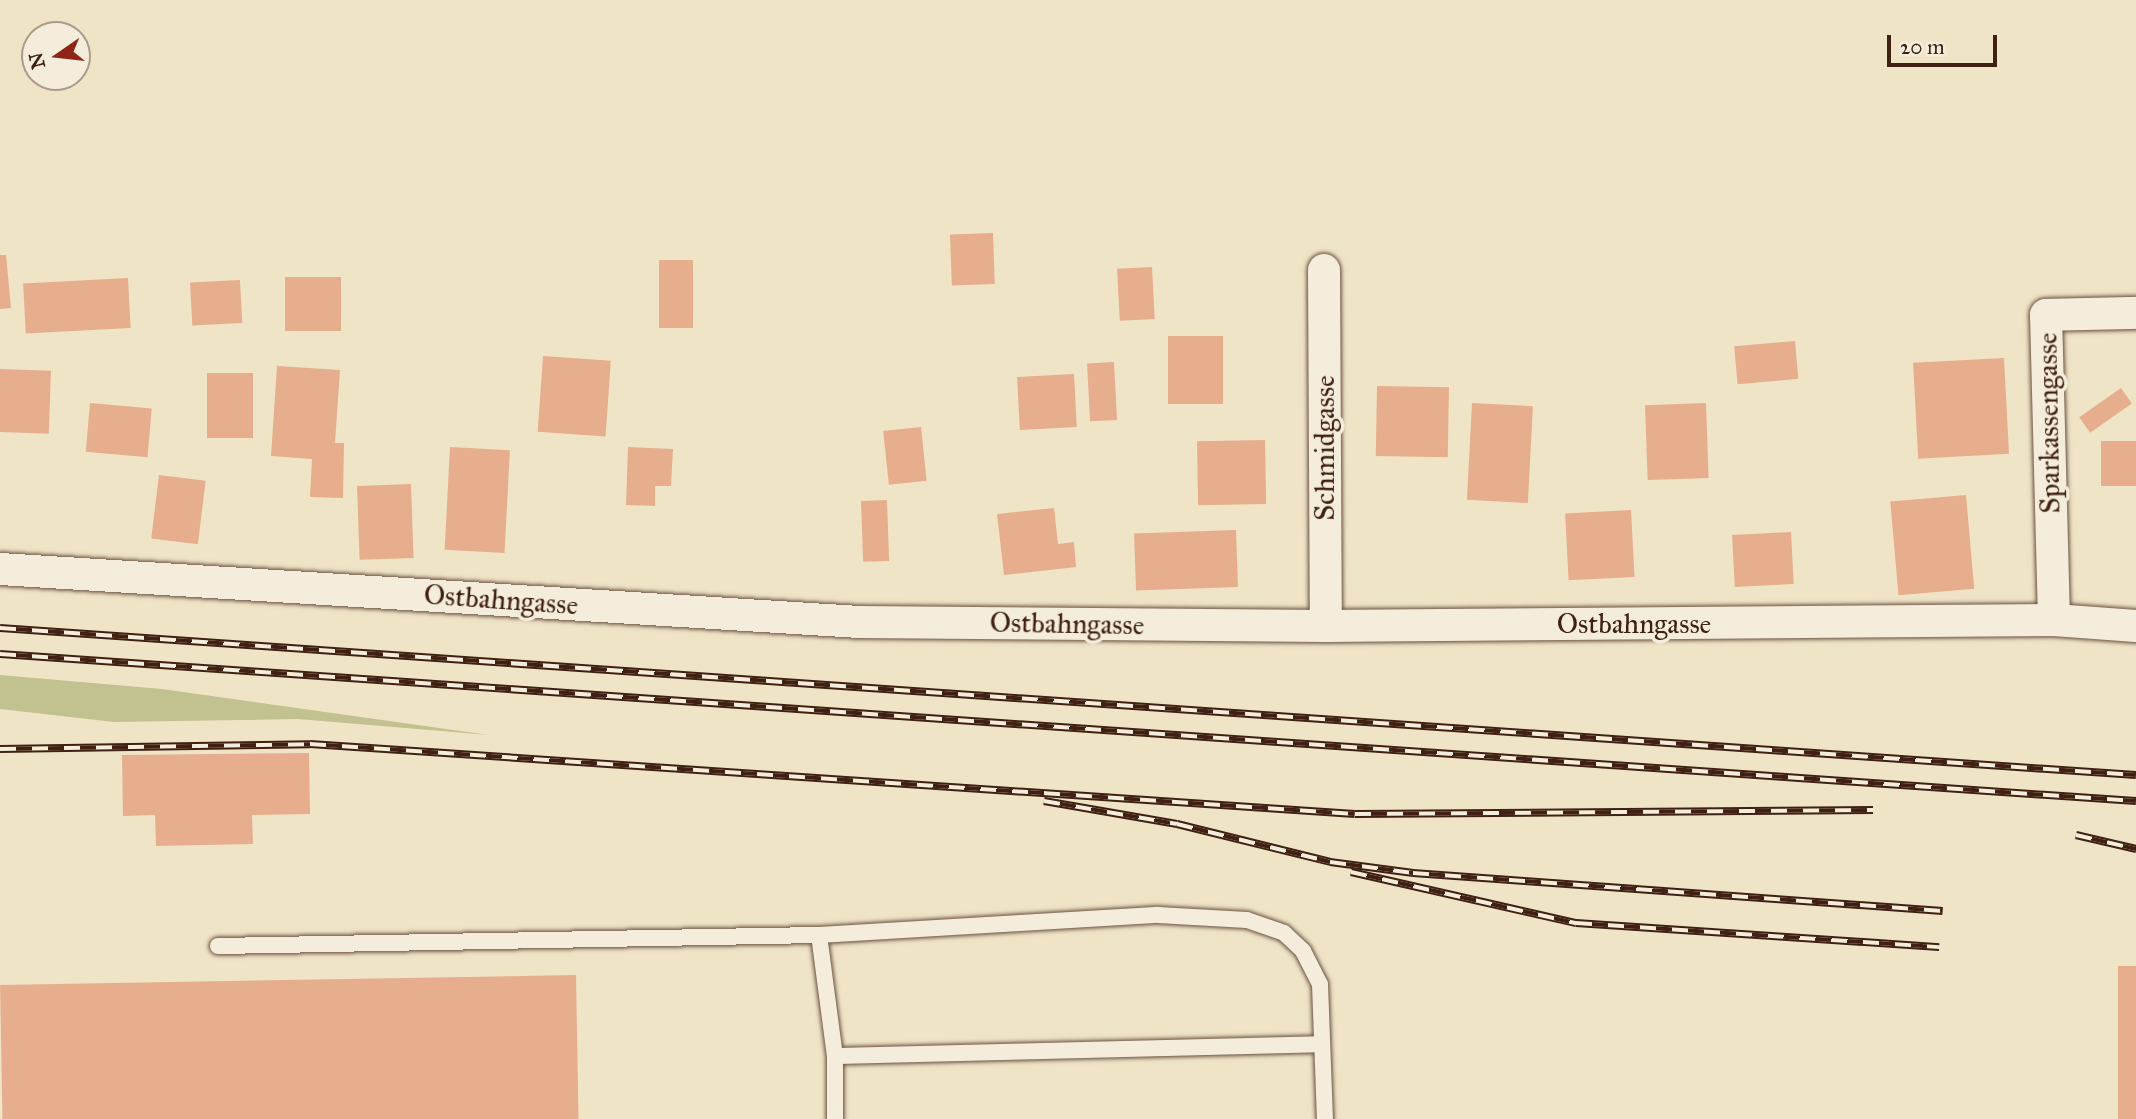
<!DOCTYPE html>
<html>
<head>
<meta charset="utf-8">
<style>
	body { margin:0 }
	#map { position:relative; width:2136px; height:1119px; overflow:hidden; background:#f0e4c7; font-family:"IM FELL Great Primer",serif }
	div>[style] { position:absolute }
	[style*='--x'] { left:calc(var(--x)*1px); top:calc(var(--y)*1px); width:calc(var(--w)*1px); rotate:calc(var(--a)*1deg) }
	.green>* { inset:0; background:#c2c190 }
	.building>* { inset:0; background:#e6ae8d; transform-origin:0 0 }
	.roads { filter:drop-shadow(0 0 2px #6b5140) drop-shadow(0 0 2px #6b5140) }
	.service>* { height:16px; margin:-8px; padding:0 8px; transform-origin:8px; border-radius:8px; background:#f5eddb }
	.minor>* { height:32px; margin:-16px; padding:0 16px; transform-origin:16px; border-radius:16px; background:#f5eddb }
	.rail>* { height:8px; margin-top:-4px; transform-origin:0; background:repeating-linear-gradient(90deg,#f5eddb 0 16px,#3f2013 0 32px); box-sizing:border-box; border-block:2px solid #3f2013 }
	span { translate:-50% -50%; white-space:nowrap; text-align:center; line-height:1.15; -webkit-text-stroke:7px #f5eddb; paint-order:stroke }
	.street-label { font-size:28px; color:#3f2013 }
	.north { position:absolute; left:21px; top:21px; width:70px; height:70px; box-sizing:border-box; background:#f5eddb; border:2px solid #ac9b8b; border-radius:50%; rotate:256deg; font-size:19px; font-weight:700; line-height:28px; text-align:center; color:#3f2013 }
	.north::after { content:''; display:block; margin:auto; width:24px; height:32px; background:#8f2418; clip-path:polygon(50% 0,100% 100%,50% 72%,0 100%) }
	.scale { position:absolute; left:1887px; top:35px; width:110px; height:32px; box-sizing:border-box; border:4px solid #3f2013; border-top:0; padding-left:9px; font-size:21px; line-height:24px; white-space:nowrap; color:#3f2013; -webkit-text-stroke:5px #f5eddb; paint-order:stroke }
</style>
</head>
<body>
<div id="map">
	<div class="green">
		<i style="clip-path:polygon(0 675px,162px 689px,489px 735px,298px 719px,114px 722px,0 709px)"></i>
	</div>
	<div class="building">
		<i style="left:993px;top:233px;width:51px;height:43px;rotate:88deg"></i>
		<i style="clip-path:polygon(0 255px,6px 255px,11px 308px,0 309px)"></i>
		<i style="left:659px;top:260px;width:34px;height:68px"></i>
		<i style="left:1152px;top:267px;width:52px;height:35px;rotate:87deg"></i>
		<i style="left:285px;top:277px;width:56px;height:54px"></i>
		<i style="left:128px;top:278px;width:50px;height:105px;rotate:87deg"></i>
		<i style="left:240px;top:280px;width:43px;height:50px;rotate:87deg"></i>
		<i style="left:1223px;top:336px;width:68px;height:55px;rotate:90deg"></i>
		<i style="left:1795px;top:341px;width:38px;height:61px;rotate:85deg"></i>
		<i style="left:543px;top:356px;width:68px;height:76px;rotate:4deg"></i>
		<i style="left:2004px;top:358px;width:96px;height:91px;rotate:87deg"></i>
		<i style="left:1114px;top:362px;width:58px;height:27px;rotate:87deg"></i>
		<i style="clip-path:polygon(277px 366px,340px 370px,335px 443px,344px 443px,343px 498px,310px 497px,312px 459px,271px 456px)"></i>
		<i style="left:0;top:369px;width:51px;height:63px;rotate:2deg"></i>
		<i style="left:207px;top:373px;width:46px;height:65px"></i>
		<i style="left:1074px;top:374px;width:53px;height:57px;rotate:87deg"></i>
		<i style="left:1377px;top:386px;width:72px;height:70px;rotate:1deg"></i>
		<i style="left:2121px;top:388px;width:19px;height:51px;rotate:55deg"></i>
		<i style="left:90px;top:403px;width:62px;height:49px;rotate:5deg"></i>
		<i style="left:1472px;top:403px;width:61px;height:97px;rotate:3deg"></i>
		<i style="left:1706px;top:403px;width:75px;height:61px;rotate:88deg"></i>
		<i style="left:921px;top:427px;width:54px;height:38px;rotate:84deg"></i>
		<i style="left:1265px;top:440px;width:64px;height:68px;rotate:89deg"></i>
		<i style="left:2136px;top:441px;width:45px;height:35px;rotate:90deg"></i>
		<i style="left:450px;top:447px;width:60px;height:103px;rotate:3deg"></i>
		<i style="clip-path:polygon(628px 447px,673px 449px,671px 486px,655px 486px,655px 506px,626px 505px)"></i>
		<i style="left:159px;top:475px;width:47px;height:64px;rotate:7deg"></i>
		<i style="left:411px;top:484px;width:74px;height:54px;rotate:88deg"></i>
		<i style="left:1966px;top:495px;width:94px;height:76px;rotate:85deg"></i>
		<i style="left:887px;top:500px;width:61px;height:26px;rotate:88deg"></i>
		<i style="clip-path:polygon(1054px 508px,1058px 544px,1074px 542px,1076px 567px,1004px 575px,997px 514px)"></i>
		<i style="left:1631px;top:510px;width:67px;height:66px;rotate:87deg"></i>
		<i style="left:1236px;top:530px;width:57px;height:102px;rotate:88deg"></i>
		<i style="left:1791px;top:532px;width:52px;height:59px;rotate:87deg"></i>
		<i style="clip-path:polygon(309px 753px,310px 814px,252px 815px,253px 844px,156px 846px,155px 815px,123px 816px,122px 755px)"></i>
		<i style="left:2118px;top:966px;width:18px;height:153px"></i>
		<i style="left:576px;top:975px;width:144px;height:576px;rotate:89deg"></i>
	</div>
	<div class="roads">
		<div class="service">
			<i style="--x:819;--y:935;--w:340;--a:-3.4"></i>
			<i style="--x:1158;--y:915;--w:89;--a:3.2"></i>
			<i style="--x:1247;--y:920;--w:39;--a:19"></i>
			<i style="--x:1284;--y:933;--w:26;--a:43"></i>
			<i style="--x:1303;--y:951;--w:37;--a:63"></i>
			<i style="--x:1320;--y:984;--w:135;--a:87.9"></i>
			<i style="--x:218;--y:946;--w:601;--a:-1.05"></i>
			<i style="--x:819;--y:935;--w:122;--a:82.5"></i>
			<i style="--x:835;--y:1056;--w:63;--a:90"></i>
			<i style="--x:835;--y:1056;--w:487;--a:-1.4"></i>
		</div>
		<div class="minor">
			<i style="--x:1324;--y:270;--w:356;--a:89.7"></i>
			<i style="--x:0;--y:569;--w:861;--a:3.53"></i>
			<i style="--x:859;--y:622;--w:467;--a:0.5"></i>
			<i style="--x:1326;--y:626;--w:728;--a:-0.47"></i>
			<i style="--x:2054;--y:620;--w:82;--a:4.2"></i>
			<i style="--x:2054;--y:620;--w:305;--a:-91.5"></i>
			<i style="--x:2046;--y:315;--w:90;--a:-1.3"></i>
		</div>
	</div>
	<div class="rail">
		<i style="--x:0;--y:628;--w:2141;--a:3.94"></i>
		<i style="--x:0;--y:654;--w:2141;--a:3.94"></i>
		<i style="--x:0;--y:749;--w:310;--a:-0.9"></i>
		<i style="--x:310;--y:744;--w:1047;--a:3.83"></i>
		<i style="--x:1355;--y:814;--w:518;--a:-0.44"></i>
		<i style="--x:1044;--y:801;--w:135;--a:9.8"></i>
		<i style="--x:1177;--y:824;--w:158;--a:13.9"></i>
		<i style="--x:1330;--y:862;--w:84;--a:7.5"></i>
		<i style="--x:1413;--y:873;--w:531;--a:4.1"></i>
		<i style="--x:2076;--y:835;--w:62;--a:13.1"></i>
		<i style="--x:1351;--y:872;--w:231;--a:12.8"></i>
		<i style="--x:1576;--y:923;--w:364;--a:3.8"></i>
	</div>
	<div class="street-label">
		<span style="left:2049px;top:423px;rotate:-91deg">Sparkassengasse</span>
		<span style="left:1325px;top:448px;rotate:-90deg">Schmidgasse</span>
		<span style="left:501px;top:600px;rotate:4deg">Ostbahngasse</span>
		<span style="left:1067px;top:624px;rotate:1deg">Ostbahngasse</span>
		<span style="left:1634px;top:624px">Ostbahngasse</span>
	</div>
	<div class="north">N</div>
	<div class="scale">20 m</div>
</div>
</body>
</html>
